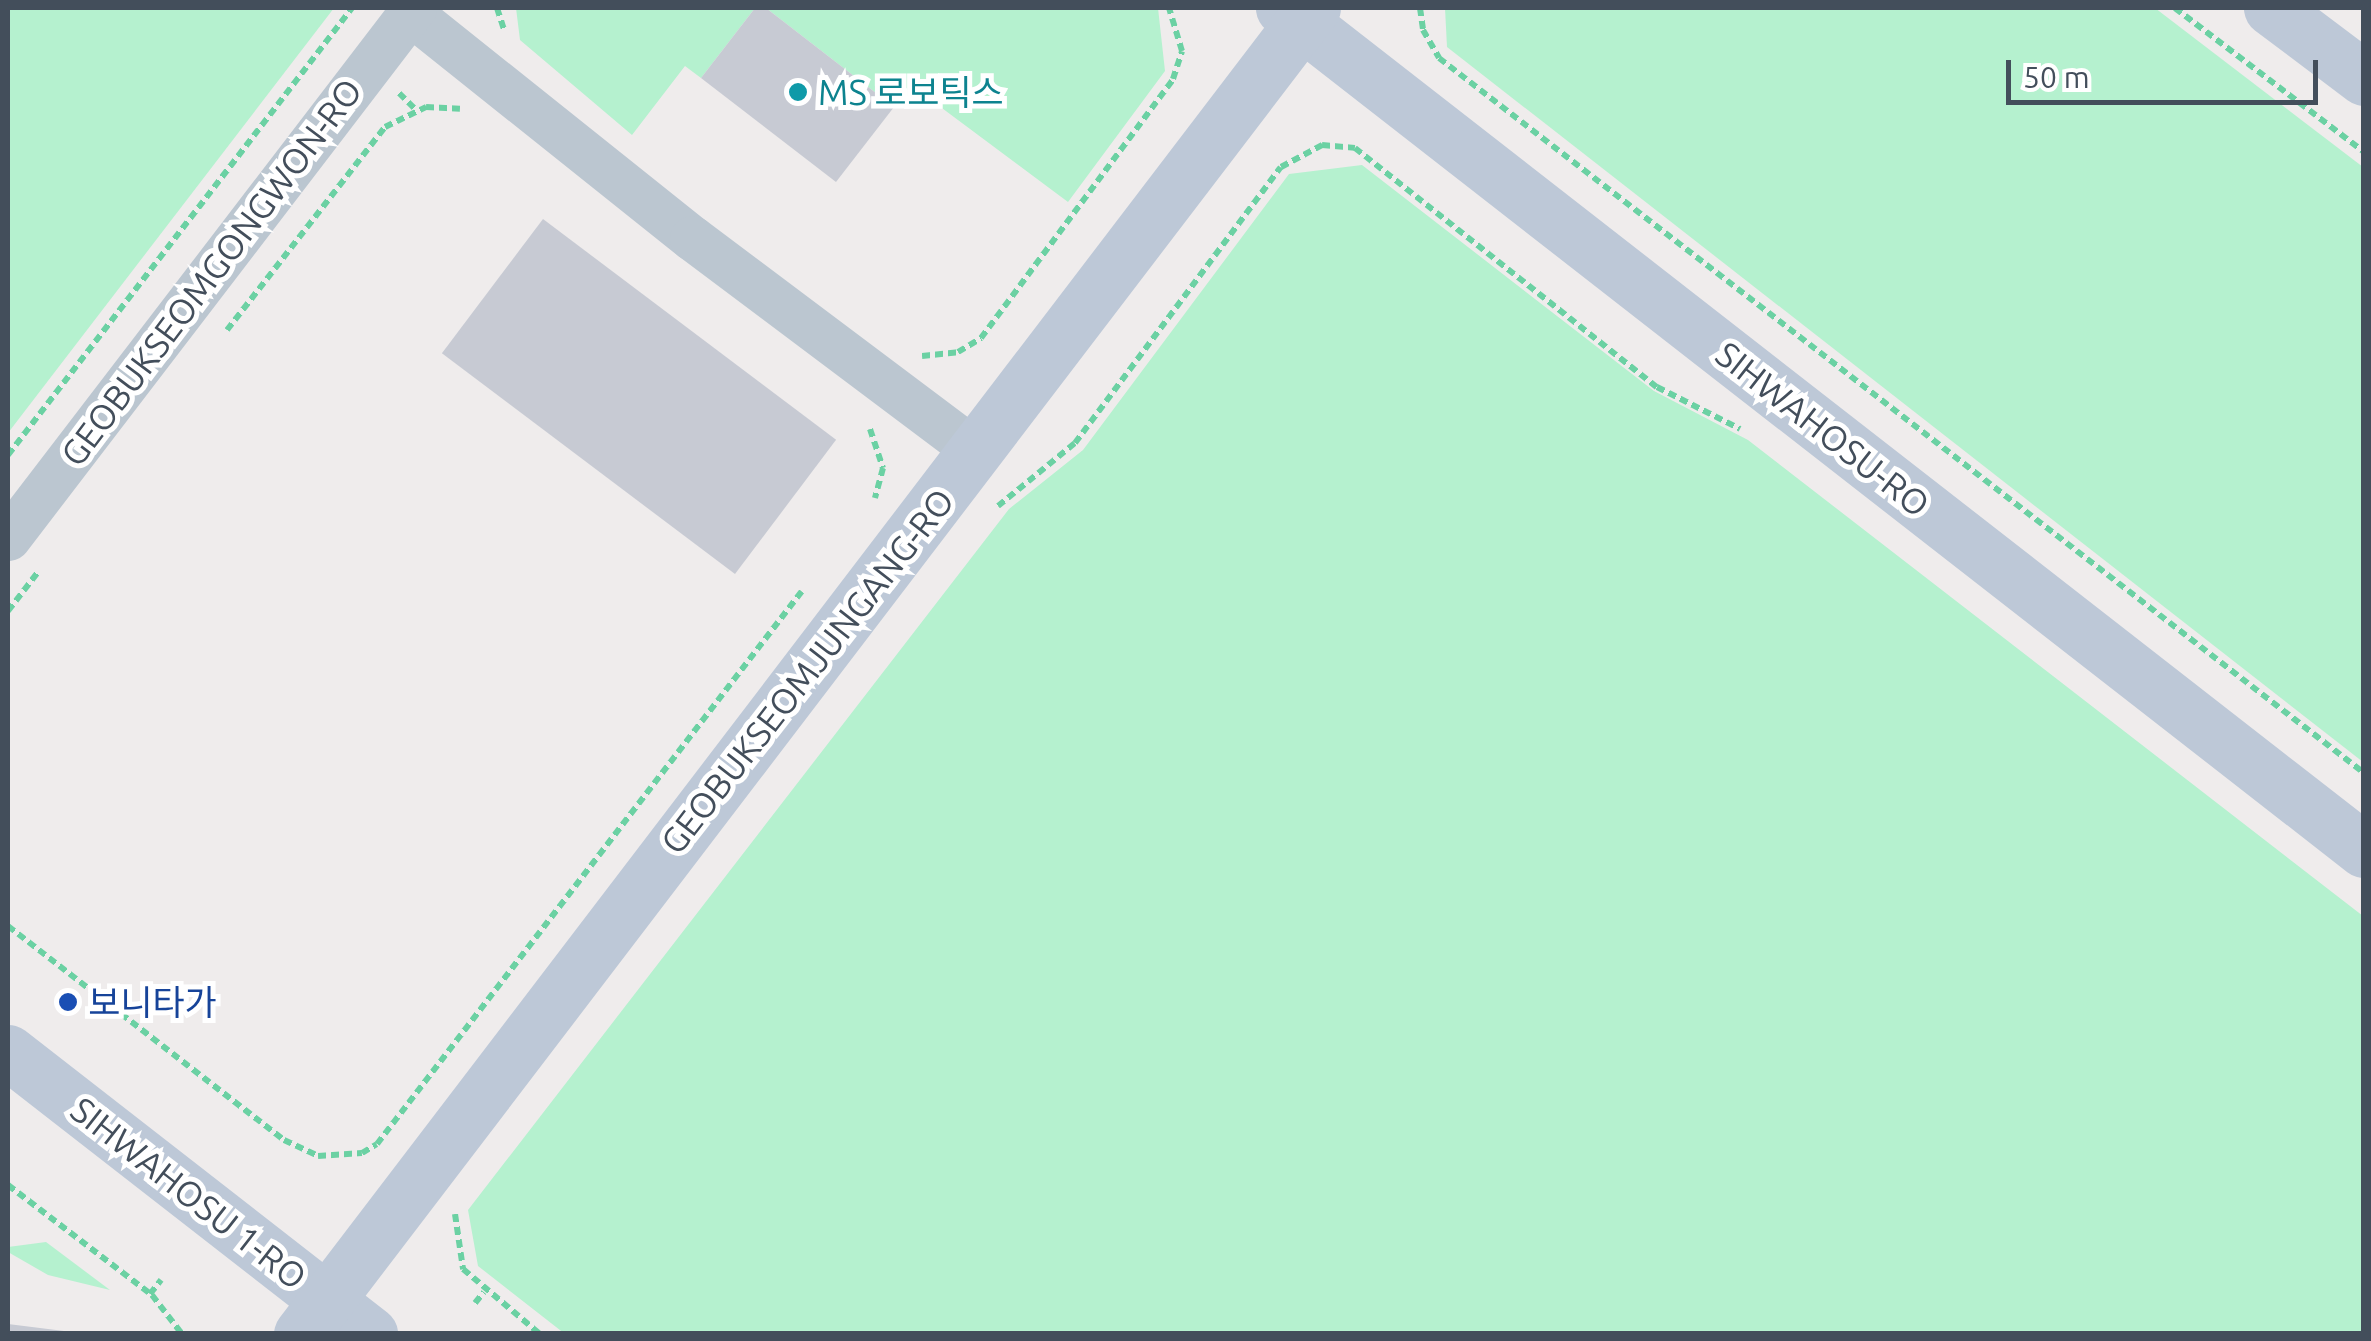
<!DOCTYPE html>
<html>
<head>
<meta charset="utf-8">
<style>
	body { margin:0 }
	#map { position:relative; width:2371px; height:1341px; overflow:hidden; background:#efecec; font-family:Ubuntu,"Noto Sans KR",sans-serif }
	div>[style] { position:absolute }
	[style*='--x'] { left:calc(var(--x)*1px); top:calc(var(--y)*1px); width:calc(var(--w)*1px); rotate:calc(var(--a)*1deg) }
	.green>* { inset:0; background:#b5f1cf }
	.building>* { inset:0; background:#c7cad3; transform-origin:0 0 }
	.path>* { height:6px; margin-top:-3px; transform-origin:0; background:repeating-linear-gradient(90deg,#6bd1a3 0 8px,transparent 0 13px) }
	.street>* { height:45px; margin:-22.5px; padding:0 22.5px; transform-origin:22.5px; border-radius:22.5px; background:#bbc6d0 }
	.secondary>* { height:55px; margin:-27.5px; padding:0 27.5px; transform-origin:27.5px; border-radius:27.5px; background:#bdc8d7 }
	.dots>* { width:28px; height:28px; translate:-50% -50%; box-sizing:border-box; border:5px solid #fff; border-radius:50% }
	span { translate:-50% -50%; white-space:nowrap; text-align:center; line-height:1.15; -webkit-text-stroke:10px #fff; paint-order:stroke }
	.culture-label { font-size:35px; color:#0d838f }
	.left { translate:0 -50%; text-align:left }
	.street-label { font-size:35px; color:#434e5b }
	.transit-label { font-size:35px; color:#164399 }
	.frame { position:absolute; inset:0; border:10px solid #434e5b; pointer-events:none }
	.scale { position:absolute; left:2006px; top:60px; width:312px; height:45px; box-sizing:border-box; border:5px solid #434e5b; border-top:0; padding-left:12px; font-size:30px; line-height:35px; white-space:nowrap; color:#434e5b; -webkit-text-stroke:8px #fff; paint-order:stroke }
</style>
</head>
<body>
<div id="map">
	<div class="green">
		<i style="clip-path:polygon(8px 8px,334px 8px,8px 433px)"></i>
		<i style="clip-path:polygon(516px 8px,755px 8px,701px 78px,685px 66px,632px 135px,520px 40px)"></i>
		<i style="clip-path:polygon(766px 8px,1158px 8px,1165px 71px,1068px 202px,911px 85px,894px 107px)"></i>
		<i style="clip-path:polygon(1445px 8px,2155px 8px,2363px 167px,2363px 762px,1447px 47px)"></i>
		<i style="clip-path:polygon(1362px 165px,1654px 391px,1748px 440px,2363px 916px,2363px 1333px,565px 1334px,478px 1266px,468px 1210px,1009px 509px,1083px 450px,1289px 174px)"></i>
		<i style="clip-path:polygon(46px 1242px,110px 1290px,48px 1275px,8px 1252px,8px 1247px)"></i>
	</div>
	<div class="building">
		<i style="clip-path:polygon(755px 8px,766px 8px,894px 107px,836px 182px,701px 78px)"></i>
		<i style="left:543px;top:219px;width:367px;height:168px;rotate:37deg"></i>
		<i style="clip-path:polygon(8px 1324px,64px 1331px,64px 1334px,8px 1334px)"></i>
	</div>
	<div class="path">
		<i style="--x:497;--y:8;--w:23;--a:72"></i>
		<i style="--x:1420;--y:8;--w:22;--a:82"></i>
		<i style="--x:1423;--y:30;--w:32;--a:60"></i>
		<i style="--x:1439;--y:58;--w:1169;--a:37.7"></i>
		<i style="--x:2175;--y:8;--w:238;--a:37.3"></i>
		<i style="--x:399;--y:93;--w:24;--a:45"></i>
		<i style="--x:227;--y:330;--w:257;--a:-52.1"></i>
		<i style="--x:385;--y:127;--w:46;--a:-26"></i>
		<i style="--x:426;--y:107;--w:34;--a:3"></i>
		<i style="--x:922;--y:356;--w:36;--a:-6"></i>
		<i style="--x:958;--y:352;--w:27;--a:-31"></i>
		<i style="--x:981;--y:338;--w:322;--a:-53.4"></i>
		<i style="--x:1173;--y:79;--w:29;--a:-72"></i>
		<i style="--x:1182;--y:51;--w:45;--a:-106.8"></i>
		<i style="--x:870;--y:429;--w:41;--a:71.6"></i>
		<i style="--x:883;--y:468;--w:31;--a:105"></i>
		<i style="--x:8;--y:455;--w:564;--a:-52.42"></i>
		<i style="--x:998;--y:506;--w:99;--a:-39.3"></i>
		<i style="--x:1075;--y:443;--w:344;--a:-53.3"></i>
		<i style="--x:1281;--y:167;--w:47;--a:-28.2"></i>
		<i style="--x:1322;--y:145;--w:33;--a:5"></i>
		<i style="--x:1355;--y:148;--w:385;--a:38.4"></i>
		<i style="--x:1657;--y:387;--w:93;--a:26.8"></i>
		<i style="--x:8;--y:611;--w:49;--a:-52.4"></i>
		<i style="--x:8;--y:926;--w:349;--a:37.8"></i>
		<i style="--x:284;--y:1140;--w:38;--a:25"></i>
		<i style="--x:318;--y:1156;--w:44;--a:-3.9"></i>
		<i style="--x:362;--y:1153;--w:17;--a:-31"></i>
		<i style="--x:377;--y:1144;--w:697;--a:-52.46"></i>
		<i style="--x:8;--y:1185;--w:181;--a:37.4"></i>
		<i style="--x:152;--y:1295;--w:49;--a:52.4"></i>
		<i style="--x:455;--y:1214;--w:56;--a:81.7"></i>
		<i style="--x:463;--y:1269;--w:101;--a:40.2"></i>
		<i style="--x:150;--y:1294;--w:18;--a:-52"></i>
		<i style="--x:475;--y:1303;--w:14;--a:-51"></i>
	</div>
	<div class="street">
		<i style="--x:410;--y:13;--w:361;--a:38.6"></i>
		<i style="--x:692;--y:238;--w:356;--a:36.9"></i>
		<i style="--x:8;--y:538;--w:668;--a:-52.55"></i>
	</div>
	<div class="secondary">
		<i style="--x:1283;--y:8;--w:1370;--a:37.92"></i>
		<i style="--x:2271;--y:8;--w:116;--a:37"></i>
		<i style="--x:8;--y:1052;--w:459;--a:37.9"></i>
		<i style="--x:301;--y:1334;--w:1668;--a:-52.65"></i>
	</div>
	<div class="dots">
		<i style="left:798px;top:92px;background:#0f9aa8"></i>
		<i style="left:68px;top:1002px;background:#1a4fb4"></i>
	</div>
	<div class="culture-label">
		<span class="left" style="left:818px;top:92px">MS 로보틱스</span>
	</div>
	<div class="street-label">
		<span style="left:211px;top:272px;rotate:-53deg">GEOBUKSEOMGONGWON-RO</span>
		<span style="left:1823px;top:429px;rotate:38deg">SIHWAHOSU-RO</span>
		<span style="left:807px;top:671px;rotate:-52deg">GEOBUKSEOMJUNGANG-RO</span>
		<span style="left:189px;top:1193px;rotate:38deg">SIHWAHOSU 1-RO</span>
	</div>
	<div class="transit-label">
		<span class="left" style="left:88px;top:1002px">보니타가</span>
	</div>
	<div class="frame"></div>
	<div class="scale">50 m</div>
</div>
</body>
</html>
